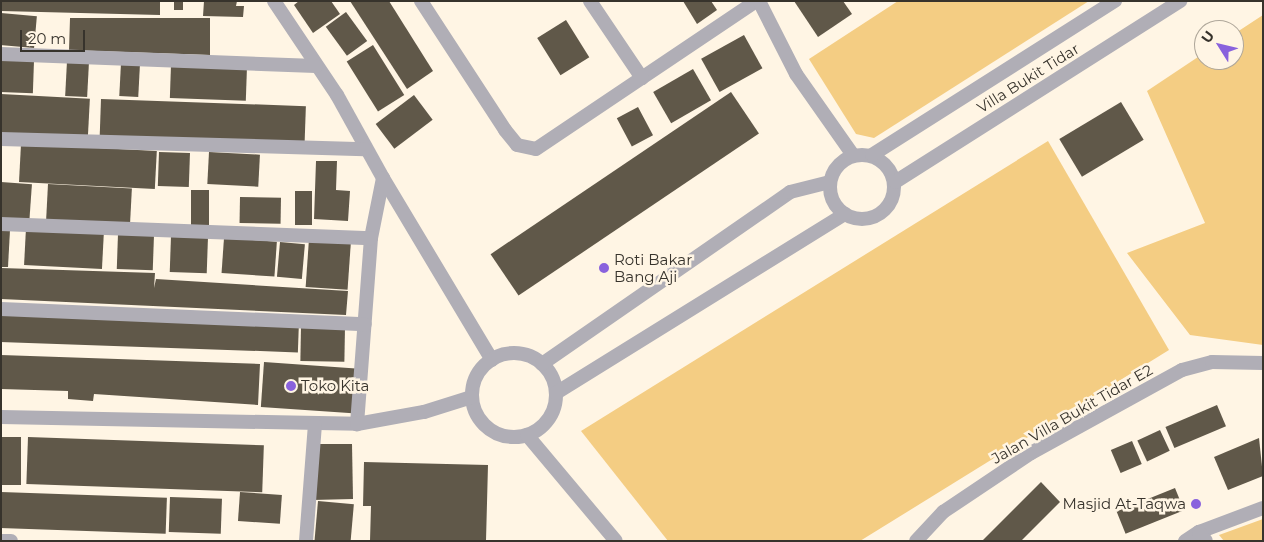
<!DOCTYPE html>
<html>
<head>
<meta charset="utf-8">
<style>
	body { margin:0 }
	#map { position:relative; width:1264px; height:542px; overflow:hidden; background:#fff5e4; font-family:Montserrat,sans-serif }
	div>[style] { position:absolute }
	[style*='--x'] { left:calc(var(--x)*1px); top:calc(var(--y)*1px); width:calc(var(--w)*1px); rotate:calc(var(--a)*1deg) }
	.green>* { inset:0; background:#f4cd83 }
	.building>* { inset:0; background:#605849; transform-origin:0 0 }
	.minor>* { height:14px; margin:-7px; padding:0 7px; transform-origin:7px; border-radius:7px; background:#b0aeb6 }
	.minor>.ring { margin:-7px; padding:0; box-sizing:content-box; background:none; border:14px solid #b0aeb6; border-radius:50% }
	.dots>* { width:14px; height:14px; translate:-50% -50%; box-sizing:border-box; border:2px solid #fff5e4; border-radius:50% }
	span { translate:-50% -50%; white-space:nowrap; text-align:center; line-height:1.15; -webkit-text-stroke:5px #fff5e4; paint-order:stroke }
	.street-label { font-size:15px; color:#37332c }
	.poi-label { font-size:15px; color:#37332c }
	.left { translate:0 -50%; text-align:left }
	.right { translate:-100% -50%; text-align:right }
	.frame { position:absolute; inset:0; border:2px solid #37332c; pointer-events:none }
	.north { position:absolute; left:1194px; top:20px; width:50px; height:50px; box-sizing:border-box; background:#fff5e4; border:1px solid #afa79a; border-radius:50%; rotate:306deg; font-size:14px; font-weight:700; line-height:20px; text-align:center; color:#37332c }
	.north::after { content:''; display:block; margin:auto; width:18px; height:22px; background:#8962dd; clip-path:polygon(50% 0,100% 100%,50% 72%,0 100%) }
	.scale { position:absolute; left:20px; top:30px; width:65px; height:22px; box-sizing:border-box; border:2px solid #37332c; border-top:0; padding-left:6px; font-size:15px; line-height:18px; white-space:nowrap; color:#37332c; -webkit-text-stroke:4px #fff5e4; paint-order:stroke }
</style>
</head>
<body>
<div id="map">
	<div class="green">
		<i style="clip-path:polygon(898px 1px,1089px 1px,874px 138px,856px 134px,809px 59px)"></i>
		<i style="clip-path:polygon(1263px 15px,1263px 345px,1190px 335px,1127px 253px,1205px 223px,1147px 91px,1204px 53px,1204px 60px,1234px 60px,1234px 34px)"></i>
		<i style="clip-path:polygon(1048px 141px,1169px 350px,860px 541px,668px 541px,581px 431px)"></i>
		<i style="clip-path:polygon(1263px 519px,1263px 541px,1224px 541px,1219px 535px)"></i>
	</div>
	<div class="building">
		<i style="clip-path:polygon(1px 1px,160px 1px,160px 15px,1px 11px)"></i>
		<i style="left:174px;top:1px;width:9px;height:9px"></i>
		<i style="clip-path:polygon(204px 1px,237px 1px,236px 6px,244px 6px,243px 17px,203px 16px)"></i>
		<i style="clip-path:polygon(299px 1px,331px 1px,340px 14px,313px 33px,294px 5px)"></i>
		<i style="clip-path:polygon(350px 1px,389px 1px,433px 71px,407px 89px)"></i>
		<i style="clip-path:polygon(683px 1px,711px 1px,717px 10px,697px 24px)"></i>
		<i style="clip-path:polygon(794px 1px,843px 1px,852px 14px,818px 37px)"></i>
		<i style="left:346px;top:12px;width:36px;height:25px;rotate:54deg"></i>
		<i style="left:1px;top:13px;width:36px;height:32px;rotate:5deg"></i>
		<i style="clip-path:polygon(70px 18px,210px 18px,210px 55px,69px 50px)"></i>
		<i style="left:566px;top:20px;width:44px;height:34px;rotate:58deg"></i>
		<i style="left:744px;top:35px;width:38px;height:49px;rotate:61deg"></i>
		<i style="left:373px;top:45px;width:59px;height:31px;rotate:58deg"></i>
		<i style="left:1px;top:60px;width:33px;height:32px;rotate:2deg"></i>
		<i style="left:67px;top:61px;width:22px;height:35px;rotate:3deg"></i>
		<i style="left:121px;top:63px;width:19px;height:33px;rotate:3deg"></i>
		<i style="left:171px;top:65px;width:76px;height:33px;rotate:2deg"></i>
		<i style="left:693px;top:69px;width:36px;height:46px;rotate:60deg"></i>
		<i style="left:731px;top:92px;width:50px;height:290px;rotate:56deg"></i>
		<i style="left:1px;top:94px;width:89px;height:39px;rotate:3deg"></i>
		<i style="left:414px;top:95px;width:31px;height:48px;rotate:53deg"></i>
		<i style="left:101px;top:99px;width:205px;height:37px;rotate:2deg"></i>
		<i style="left:1121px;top:102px;width:44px;height:72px;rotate:59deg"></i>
		<i style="left:638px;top:107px;width:32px;height:24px;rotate:62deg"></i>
		<i style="left:21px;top:144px;width:136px;height:38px;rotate:3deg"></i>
		<i style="left:159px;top:152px;width:31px;height:34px;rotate:2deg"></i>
		<i style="left:209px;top:152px;width:51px;height:32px;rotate:3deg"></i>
		<i style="clip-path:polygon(316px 161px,337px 161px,336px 190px,350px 191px,348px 221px,314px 219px)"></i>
		<i style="left:1px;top:182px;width:31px;height:37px;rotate:4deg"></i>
		<i style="left:48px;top:184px;width:84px;height:37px;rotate:3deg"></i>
		<i style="left:191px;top:190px;width:18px;height:35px"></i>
		<i style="left:295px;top:191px;width:17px;height:34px"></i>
		<i style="left:240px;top:197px;width:41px;height:26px;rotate:1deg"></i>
		<i style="left:26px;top:228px;width:78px;height:37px;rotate:3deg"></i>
		<i style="clip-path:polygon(1px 230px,10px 230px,8px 267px,1px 267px)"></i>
		<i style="left:118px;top:234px;width:36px;height:35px;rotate:2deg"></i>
		<i style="left:171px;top:236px;width:37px;height:36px;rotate:2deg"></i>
		<i style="left:224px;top:238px;width:53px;height:35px;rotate:4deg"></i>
		<i style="left:309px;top:239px;width:42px;height:48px;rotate:4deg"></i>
		<i style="left:280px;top:242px;width:25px;height:35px;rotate:5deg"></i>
		<i style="clip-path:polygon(1px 268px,155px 273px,154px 288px,156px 279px,348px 291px,346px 315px,1px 299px)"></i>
		<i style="left:1px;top:315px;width:298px;height:27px;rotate:2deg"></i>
		<i style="left:301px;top:326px;width:44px;height:35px;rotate:1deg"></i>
		<i style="clip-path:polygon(1px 355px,260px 364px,258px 405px,94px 394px,93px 401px,68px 399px,68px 391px,1px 389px)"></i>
		<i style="left:264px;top:362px;width:92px;height:45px;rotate:4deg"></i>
		<i style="left:1217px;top:405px;width:23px;height:56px;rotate:67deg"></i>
		<i style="left:1160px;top:430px;width:23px;height:25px;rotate:65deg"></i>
		<i style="left:1px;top:437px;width:20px;height:48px"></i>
		<i style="left:28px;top:437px;width:236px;height:47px;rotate:2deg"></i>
		<i style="clip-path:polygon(1259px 438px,1263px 476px,1228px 490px,1214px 457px)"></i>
		<i style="left:1132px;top:441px;width:25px;height:23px;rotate:67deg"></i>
		<i style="clip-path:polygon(317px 444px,352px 444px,353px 499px,312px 500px)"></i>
		<i style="clip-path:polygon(364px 462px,488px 465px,486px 541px,370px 541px,371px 506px,363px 506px)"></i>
		<i style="clip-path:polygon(1041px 482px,1060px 502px,1021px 541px,982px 541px)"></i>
		<i style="left:1175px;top:488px;width:24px;height:63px;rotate:68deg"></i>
		<i style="left:1px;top:492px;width:166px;height:36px;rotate:2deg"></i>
		<i style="left:240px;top:492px;width:42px;height:29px;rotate:4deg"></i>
		<i style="left:170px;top:497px;width:52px;height:35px;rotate:2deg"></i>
		<i style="left:318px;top:501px;width:36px;height:40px;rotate:5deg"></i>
	</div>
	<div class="minor">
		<i style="--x:274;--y:1;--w:113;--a:56.2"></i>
		<i style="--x:337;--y:95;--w:95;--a:61"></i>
		<i style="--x:383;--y:178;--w:61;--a:101.3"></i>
		<i style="--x:371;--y:238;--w:187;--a:94.3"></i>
		<i style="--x:421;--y:1;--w:154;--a:56.9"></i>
		<i style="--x:505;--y:130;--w:19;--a:51"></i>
		<i style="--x:517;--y:145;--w:19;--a:12"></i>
		<i style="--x:536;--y:149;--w:265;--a:-33.9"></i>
		<i style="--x:590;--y:1;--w:93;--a:56"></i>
		<i style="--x:759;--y:1;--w:82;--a:63.1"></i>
		<i style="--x:796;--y:74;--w:99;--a:54.9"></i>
		<i style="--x:1;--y:54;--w:315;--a:2.2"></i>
		<i style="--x:1;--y:139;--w:364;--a:1.6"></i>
		<i class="ring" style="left:830px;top:155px;width:50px;height:50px"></i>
		<i style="--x:872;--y:155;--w:288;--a:-32.4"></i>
		<i style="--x:383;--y:178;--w:212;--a:59.1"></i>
		<i style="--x:895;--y:182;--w:338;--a:-32.4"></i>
		<i style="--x:1;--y:224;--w:370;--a:2.2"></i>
		<i style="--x:1;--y:309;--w:364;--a:2.4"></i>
		<i class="ring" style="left:472px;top:353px;width:70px;height:70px"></i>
		<i style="--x:542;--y:364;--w:302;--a:-34.7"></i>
		<i style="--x:790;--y:192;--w:41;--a:-14"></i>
		<i style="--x:556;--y:393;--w:340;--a:-31.8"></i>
		<i style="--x:1;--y:417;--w:356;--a:1.1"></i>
		<i style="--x:357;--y:424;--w:68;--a:-10.2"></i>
		<i style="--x:424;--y:412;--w:50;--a:-17.4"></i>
		<i style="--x:527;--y:435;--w:138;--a:50"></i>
		<i style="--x:1199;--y:532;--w:68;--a:-20.6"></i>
		<i style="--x:1;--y:541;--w:10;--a:0"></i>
		<i style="--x:306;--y:541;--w:116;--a:-85.6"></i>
		<i style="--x:916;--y:541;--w:40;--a:-47"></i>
		<i style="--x:943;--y:512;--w:106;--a:-33.8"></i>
		<i style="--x:1031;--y:453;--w:172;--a:-28.8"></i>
		<i style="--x:1182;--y:370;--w:31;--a:-15"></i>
		<i style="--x:1212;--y:362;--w:51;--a:1.1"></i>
		<i style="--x:1185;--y:541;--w:17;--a:-33"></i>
		<i style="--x:1199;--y:532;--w:11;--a:52"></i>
	</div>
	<div class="dots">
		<i style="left:604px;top:268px;background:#8962dd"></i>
		<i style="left:291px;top:386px;background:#8962dd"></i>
		<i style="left:1196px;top:504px;background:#8962dd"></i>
	</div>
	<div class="street-label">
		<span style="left:1028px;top:78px;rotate:-32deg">Villa Bukit Tidar</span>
		<span style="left:1072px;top:414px;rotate:-30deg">Jalan Villa Bukit Tidar E2</span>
	</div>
	<div class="poi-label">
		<span class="left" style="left:614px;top:268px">Roti Bakar<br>Bang Aji</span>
		<span class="left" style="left:301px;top:386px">Toko Kita</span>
		<span class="right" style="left:1186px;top:504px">Masjid At-Taqwa</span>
	</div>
	<div class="frame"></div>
	<div class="north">U</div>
	<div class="scale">20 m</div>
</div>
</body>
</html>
